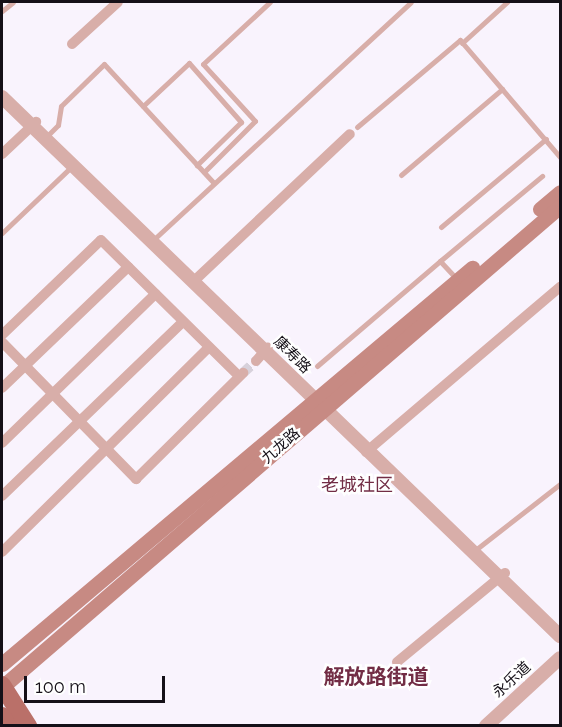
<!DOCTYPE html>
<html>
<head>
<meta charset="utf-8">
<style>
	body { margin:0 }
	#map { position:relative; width:562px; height:727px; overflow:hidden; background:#f9f3fd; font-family:Raleway,"Noto Sans SC",sans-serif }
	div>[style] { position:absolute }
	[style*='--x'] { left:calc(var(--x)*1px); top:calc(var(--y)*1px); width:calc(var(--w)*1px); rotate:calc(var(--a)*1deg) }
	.minor-tunnel>* { height:10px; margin-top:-5px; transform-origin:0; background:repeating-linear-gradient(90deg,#d7d1db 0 10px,transparent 0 15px) }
	.service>* { height:5px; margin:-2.5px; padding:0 2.5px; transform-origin:2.5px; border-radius:2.5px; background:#d8aea9 }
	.minor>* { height:10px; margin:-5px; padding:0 5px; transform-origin:5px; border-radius:5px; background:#d8aea9 }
	.tertiary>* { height:14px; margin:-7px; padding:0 7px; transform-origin:7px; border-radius:7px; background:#d8aea9 }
	.secondary>* { height:15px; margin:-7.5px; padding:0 7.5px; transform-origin:7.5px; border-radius:7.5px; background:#c78a83 }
	.primary>* { height:18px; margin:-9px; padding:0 9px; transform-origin:9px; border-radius:9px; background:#ba7069 }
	span { translate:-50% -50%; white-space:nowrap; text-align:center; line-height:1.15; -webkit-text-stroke:5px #fff; paint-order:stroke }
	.street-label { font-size:15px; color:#151018 }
	.quarter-label { font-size:18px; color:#722d45 }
	.district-label { font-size:21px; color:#722d45; font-weight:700 }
	.frame { position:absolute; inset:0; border:3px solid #151018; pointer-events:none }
	.scale { position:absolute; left:24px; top:676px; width:141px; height:27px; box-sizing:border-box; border:3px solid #151018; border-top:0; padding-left:8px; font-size:18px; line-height:21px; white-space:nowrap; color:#151018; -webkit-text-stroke:4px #fff; paint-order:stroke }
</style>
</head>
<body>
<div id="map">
	<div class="minor-tunnel">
		<i style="--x:243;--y:373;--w:18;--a:-43"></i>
	</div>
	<div class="service">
		<i style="--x:2;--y:11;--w:14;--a:-39"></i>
		<i style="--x:462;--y:43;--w:61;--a:-42.3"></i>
		<i style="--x:143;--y:106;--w:63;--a:-43.1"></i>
		<i style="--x:189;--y:63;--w:79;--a:48.6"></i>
		<i style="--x:241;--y:122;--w:62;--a:135.7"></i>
		<i style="--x:357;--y:127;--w:135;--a:-40.2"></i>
		<i style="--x:460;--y:40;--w:154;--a:49.5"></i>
		<i style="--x:46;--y:137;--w:17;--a:-45"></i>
		<i style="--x:58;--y:125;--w:19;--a:-81"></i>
		<i style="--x:61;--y:106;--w:60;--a:-44.3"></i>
		<i style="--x:104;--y:64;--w:162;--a:47.3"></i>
		<i style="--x:204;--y:172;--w:72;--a:-45"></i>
		<i style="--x:255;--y:121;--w:77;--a:-132.4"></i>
		<i style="--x:203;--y:64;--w:91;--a:-42.8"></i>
		<i style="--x:401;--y:175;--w:133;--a:-40.4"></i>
		<i style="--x:441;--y:227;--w:137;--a:-40"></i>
		<i style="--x:2;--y:233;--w:95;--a:-43.7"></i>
		<i style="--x:152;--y:241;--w:352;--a:-42.7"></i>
		<i style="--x:440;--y:261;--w:133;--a:-39.8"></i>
		<i style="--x:317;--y:366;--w:162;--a:-40.5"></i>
		<i style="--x:440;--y:261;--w:25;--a:47"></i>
		<i style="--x:474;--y:551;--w:109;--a:-37.9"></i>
	</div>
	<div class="minor">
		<i style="--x:72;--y:44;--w:62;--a:-42.4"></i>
		<i style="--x:2;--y:154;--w:47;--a:-43.3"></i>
		<i style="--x:194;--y:281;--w:214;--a:-43.3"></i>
		<i style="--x:2;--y:335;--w:137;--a:-43.8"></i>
		<i style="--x:101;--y:240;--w:194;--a:44.6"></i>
		<i style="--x:2;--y:342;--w:192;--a:45.6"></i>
		<i style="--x:136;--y:479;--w:151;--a:-44.7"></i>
		<i style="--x:256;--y:361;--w:18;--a:-49"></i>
		<i style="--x:2;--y:388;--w:175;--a:-43.8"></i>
		<i style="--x:2;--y:443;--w:214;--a:-44.2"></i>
		<i style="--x:366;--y:452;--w:255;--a:-40.4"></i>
		<i style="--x:2;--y:496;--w:251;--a:-43.9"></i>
		<i style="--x:2;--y:552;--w:291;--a:-44.7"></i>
		<i style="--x:397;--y:662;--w:140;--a:-39.5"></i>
	</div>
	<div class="tertiary">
		<i style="--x:2;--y:97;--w:776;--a:44.01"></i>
		<i style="--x:486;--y:726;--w:100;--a:-42.6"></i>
	</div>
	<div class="secondary">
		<i style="--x:540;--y:209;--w:26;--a:-40"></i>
		<i style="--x:2;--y:664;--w:615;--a:-40.12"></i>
		<i style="--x:2;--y:687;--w:737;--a:-40.76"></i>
	</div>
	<div class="primary">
		<i style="--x:2;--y:685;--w:49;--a:57.6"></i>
		<i style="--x:2;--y:716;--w:12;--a:59"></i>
	</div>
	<div class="street-label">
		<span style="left:292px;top:355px;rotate:45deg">康寿路</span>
		<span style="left:281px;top:446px;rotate:-41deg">九龙路</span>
		<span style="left:512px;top:680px;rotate:-42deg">永乐道</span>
	</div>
	<div class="quarter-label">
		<span style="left:357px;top:485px">老城社区</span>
	</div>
	<div class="district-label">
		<span style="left:376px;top:677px">解放路街道</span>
	</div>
	<div class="frame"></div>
	<div class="scale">100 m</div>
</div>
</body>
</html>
